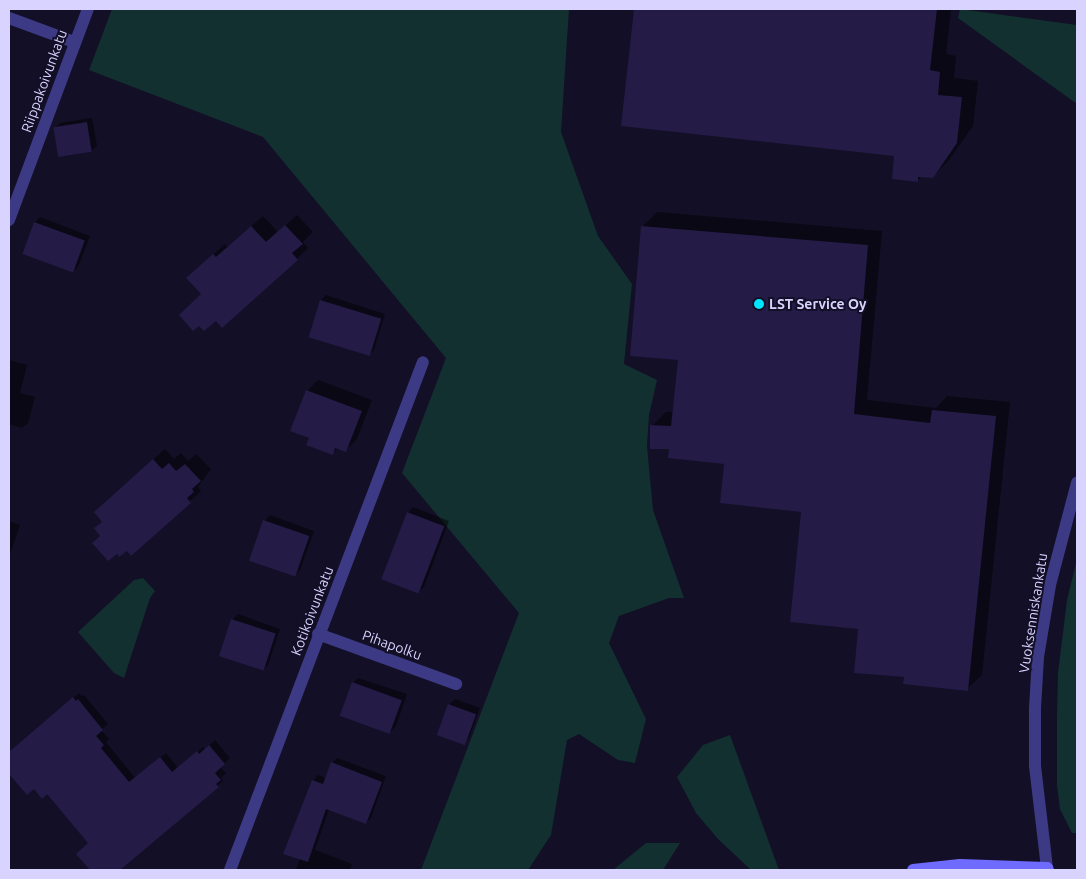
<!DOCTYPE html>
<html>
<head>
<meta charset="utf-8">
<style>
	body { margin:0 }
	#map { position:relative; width:1086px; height:879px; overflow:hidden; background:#130f26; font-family:Ubuntu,sans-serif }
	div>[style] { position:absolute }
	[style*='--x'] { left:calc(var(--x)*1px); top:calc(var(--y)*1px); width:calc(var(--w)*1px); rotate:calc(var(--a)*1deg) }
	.green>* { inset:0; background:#12302f }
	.shadow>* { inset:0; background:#0007 }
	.building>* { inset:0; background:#241b47; transform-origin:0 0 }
	.street>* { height:12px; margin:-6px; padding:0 6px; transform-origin:6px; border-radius:6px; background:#3d3a85 }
	.secondary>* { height:12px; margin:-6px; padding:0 6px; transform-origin:6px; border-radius:6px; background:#6f6bff }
	.dots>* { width:14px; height:14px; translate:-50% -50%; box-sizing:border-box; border:2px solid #130f26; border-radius:50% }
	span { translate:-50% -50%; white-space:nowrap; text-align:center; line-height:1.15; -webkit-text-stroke:4px #130f26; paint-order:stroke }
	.street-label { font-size:14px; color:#d9d4ff }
	.poi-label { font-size:14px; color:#d9d4ff; font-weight:700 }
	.left { translate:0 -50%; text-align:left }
	.frame { position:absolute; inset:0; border:10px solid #d9d4ff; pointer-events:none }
</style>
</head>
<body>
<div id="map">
	<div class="green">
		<i style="clip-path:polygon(112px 9px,569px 9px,561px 132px,598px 236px,632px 284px,624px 364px,657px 380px,649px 415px,647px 446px,653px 510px,684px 598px,669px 598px,619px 616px,609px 643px,646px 719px,635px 763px,618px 760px,579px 734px,567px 740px,551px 835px,528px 870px,421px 870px,519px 613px,402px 473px,446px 358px,263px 137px,89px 70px)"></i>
		<i style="clip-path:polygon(960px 9px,1077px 25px,1077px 104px,958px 18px)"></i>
		<i style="clip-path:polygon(1077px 559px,1077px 833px,1072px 833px,1060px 809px,1057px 785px,1057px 718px,1058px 673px,1067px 600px)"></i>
		<i style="clip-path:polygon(143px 578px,155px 591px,150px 598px,124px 678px,114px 673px,78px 632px,134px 580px)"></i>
		<i style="clip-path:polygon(730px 735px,779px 870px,751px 870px,718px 839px,696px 813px,677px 777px,703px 745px)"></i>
		<i style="clip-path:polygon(646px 843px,680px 843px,663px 870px,613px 870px)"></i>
	</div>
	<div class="shadow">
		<i style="clip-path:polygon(635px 9px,951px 9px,946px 54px,956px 56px,954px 78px,978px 81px,973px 126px,949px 160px,932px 177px,922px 176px,917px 181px,896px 155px,622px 124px)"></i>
		<i style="clip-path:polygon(92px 118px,97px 146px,91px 151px,55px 128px,60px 123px)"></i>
		<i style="clip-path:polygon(657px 212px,882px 231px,867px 400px,936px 408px,947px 396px,1010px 402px,982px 675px,967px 689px,905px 676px,860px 628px,802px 511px,725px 463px,670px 448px,652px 426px,666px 412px,674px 412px,680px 359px,643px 226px)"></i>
		<i style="clip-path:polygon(297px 215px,313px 232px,303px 242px,308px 248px,297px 259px,216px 319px,199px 325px,203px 294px,199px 267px,225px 244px,227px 247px,263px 216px,278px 232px)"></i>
		<i style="clip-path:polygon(40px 217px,90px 236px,78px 267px,73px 272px,35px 223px)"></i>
		<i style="clip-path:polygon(326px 295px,385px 314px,374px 350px,369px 355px,321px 300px)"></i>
		<i style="clip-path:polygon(9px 360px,27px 365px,20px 393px,35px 397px,28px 423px,22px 428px,9px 424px)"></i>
		<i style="clip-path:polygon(318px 380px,372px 400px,357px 439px,346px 450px,338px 448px,332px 453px,310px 437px,307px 391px)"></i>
		<i style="clip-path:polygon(165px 449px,174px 459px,181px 453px,188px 461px,196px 454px,211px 469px,198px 487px,201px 491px,131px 554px,127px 549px,102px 535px,106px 501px)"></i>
		<i style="clip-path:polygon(413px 507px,449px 521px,424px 587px,418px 592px,408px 513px)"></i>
		<i style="clip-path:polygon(270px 515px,314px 531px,300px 570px,295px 575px,265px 521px)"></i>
		<i style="clip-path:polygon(9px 521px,20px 525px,9px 557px)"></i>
		<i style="clip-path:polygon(238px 614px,280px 629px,268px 665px,263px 670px,220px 655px,233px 619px)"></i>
		<i style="clip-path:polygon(358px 678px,407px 694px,396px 726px,390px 732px,353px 683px)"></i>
		<i style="clip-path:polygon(79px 693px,82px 696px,84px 695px,108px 724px,101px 730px,109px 739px,106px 742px,135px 778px,166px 753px,178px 768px,203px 747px,205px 749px,215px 740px,230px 758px,220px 767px,226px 773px,221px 778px,223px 781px,118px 870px,92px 870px,77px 854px,90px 843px,47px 793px,34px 787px,27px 793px,9px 772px,9px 753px)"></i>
		<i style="clip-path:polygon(455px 699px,480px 708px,469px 738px,464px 743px,438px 734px,450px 704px)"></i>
		<i style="clip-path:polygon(337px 758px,386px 776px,371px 818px,365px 823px,329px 809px,315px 850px,352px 864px,350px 870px,296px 870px,300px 859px,313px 781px,318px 775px,326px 778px,332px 763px)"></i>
	</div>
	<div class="building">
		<i style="clip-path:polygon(634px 9px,937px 9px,930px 70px,940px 72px,938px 95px,962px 97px,957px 143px,933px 178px,918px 177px,918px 182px,892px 179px,894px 156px,621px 126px)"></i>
		<i style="left:87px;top:122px;width:30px;height:34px;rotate:81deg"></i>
		<i style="left:34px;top:222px;width:54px;height:34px;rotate:20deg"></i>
		<i style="clip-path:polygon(285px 225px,303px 244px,292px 253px,298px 260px,222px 328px,216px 321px,204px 331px,199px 326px,193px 331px,179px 315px,201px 294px,186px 278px,213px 254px,216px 257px,251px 226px,266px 242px)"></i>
		<i style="clip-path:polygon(641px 226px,868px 245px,854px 414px,930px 423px,932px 410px,996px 416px,968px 691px,903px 684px,904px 677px,854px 673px,858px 629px,790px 622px,801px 512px,720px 503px,724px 464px,668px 458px,669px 449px,650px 449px,650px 425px,671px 426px,678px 360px,630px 356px)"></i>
		<i style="left:320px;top:300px;width:64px;height:39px;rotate:17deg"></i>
		<i style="clip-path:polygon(306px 390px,362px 411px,346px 452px,335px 448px,333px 455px,306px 445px,309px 438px,290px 431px)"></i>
		<i style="clip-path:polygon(153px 459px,162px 469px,169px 463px,176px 471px,185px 464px,201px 481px,192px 489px,194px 492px,187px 498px,191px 503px,131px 556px,127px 551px,119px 557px,117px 554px,108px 561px,92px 543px,100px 536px,94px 528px,102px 522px,94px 512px)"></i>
		<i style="left:407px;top:512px;width:40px;height:72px;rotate:21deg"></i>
		<i style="left:263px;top:520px;width:49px;height:43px;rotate:19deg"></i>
		<i style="left:231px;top:619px;width:47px;height:39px;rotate:18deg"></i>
		<i style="left:352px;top:682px;width:53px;height:36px;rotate:20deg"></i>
		<i style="clip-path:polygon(73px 697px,76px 701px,78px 699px,103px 730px,96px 736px,104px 745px,101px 748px,129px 782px,160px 757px,172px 772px,197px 751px,199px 754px,209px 745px,225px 764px,215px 773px,221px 780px,216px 784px,219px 787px,120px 870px,90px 870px,76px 854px,88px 843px,47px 794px,42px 799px,34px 789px,27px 795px,9px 774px,9px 752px)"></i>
		<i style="left:448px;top:704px;width:30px;height:33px;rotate:20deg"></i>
		<i style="clip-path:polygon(331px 762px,382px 782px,366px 824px,326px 809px,308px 862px,283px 854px,312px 780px,323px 784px)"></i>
	</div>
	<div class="street">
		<i style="--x:9;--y:18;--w:69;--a:20.3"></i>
		<i style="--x:9;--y:220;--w:225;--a:-69.5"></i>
		<i style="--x:318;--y:634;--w:147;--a:19.9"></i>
		<i style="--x:1047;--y:868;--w:103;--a:-96.7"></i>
		<i style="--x:1035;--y:766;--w:58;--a:-90"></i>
		<i style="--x:1035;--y:708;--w:51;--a:-86.6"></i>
		<i style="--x:1038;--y:657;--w:73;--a:-80.5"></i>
		<i style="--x:1050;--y:585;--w:106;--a:-75.2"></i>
		<i style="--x:230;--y:870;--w:543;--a:-69.2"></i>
	</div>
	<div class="secondary">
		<i style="--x:913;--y:870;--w:47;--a:-6.1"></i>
		<i style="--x:960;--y:865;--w:87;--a:2"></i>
		<i style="--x:1047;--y:868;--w:2;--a:63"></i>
	</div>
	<div class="dots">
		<i style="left:759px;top:304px;background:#00e5ff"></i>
	</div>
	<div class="street-label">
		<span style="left:44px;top:81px;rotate:-70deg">Riippakoivunkatu</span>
		<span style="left:312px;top:611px;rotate:-69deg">Kotikoivunkatu</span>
		<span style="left:1033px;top:613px;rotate:-81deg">Vuoksenniskankatu</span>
		<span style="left:392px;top:645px;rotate:20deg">Pihapolku</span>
	</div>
	<div class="poi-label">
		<span class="left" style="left:769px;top:304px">LST Service Oy</span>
	</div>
	<div class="frame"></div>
</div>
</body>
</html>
